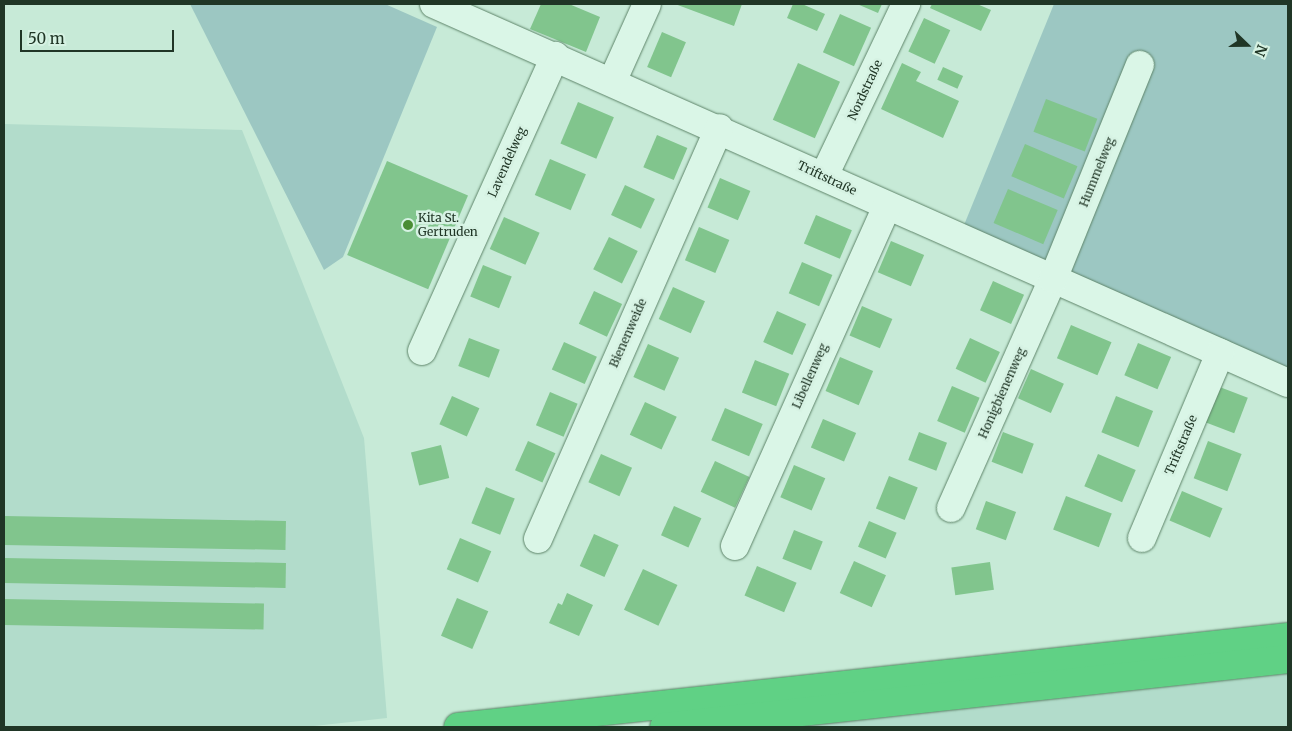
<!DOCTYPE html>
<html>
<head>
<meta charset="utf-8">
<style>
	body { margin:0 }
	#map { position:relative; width:1292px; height:731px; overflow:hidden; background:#c7ead7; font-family:Merriweather,serif }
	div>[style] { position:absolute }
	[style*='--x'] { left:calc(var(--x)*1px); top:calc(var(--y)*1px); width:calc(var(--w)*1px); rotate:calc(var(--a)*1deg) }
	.farmland>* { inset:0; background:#b2dccb }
	.green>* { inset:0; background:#9cc7c2 }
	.building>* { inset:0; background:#81c58d; transform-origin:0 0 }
	.roads { filter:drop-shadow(0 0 1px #5e8469) drop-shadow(0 0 1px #5e8469) }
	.minor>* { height:28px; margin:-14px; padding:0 14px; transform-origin:14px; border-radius:14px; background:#daf6e7 }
	.highway>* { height:28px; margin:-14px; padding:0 14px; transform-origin:14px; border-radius:14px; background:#60d185 }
	.dots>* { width:14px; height:14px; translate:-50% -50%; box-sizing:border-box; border:2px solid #d6f2e3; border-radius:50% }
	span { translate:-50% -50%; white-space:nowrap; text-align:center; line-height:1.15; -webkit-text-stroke:5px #d6f2e3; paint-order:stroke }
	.street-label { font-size:12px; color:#203626 }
	.poi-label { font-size:12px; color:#203626 }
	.left { translate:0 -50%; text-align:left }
	.frame { position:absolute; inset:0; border:5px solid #203626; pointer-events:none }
	.north { position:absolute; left:1222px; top:20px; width:50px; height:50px; -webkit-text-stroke:4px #d6f2e3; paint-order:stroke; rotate:112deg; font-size:14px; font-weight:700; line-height:20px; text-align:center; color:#203626 }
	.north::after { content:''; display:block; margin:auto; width:18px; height:22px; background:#203626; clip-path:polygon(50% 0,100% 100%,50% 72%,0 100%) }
	.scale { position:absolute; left:20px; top:30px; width:154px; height:22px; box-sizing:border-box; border:2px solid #203626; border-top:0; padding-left:6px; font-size:15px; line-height:18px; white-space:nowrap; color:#203626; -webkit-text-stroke:4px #d6f2e3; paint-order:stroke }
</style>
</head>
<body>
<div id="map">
	<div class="farmland">
		<i style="clip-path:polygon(4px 124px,242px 130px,364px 438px,387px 718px,305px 727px,4px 727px)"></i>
		<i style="clip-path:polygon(1288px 672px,1288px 727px,791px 727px)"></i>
	</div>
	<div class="green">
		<i style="clip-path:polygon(190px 4px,385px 4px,437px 27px,343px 257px,324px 270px)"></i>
		<i style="clip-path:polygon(1054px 4px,1288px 4px,1288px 381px,962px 230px)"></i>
	</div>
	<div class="building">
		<i style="clip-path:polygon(541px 4px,569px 4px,600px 17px,586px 52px,530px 29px)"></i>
		<i style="clip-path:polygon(675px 4px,742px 4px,734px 26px)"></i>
		<i style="clip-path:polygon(793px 4px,802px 4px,825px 14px,817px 31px,787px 18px)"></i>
		<i style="clip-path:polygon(857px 4px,882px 4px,878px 13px)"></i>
		<i style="clip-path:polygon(932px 4px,977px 4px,991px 10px,981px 31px,930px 8px)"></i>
		<i style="left:840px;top:14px;width:34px;height:42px;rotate:24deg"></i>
		<i style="left:924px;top:18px;width:29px;height:37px;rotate:25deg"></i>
		<i style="left:662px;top:32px;width:26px;height:38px;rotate:23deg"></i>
		<i style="left:798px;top:63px;width:46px;height:62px;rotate:24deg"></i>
		<i style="clip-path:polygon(902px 63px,921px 72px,916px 81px,959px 101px,943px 138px,881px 109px)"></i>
		<i style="left:943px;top:67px;width:22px;height:14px;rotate:24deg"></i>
		<i style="left:1046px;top:99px;width:55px;height:35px;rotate:21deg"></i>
		<i style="left:578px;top:102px;width:39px;height:45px;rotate:23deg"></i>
		<i style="left:657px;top:135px;width:33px;height:35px;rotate:23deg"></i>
		<i style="left:1025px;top:144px;width:57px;height:35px;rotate:23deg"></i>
		<i style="left:550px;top:159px;width:39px;height:39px;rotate:23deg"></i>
		<i style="left:387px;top:161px;width:88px;height:102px;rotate:23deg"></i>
		<i style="left:720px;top:178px;width:33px;height:32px;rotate:23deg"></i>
		<i style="left:625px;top:185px;width:33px;height:33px;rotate:25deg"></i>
		<i style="left:1008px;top:189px;width:54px;height:37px;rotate:23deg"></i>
		<i style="left:816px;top:215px;width:39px;height:31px;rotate:23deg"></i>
		<i style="left:504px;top:217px;width:39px;height:35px;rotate:24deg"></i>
		<i style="left:699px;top:227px;width:33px;height:36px;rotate:23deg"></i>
		<i style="left:609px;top:237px;width:32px;height:36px;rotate:26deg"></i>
		<i style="left:891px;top:241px;width:36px;height:34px;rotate:23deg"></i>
		<i style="left:802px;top:262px;width:33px;height:34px;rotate:23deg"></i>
		<i style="left:483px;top:265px;width:31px;height:34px;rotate:22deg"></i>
		<i style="left:993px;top:281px;width:34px;height:32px;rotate:24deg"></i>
		<i style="left:673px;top:287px;width:35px;height:35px;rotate:24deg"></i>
		<i style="left:594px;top:291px;width:31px;height:36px;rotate:25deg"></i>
		<i style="left:862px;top:306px;width:33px;height:32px;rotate:23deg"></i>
		<i style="left:777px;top:311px;width:32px;height:34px;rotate:24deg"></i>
		<i style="left:1071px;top:325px;width:44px;height:36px;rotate:23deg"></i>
		<i style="left:469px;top:338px;width:33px;height:30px;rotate:21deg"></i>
		<i style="left:970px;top:338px;width:33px;height:34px;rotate:25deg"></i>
		<i style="left:564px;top:342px;width:36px;height:30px;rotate:24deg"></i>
		<i style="left:1138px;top:343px;width:36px;height:35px;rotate:23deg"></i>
		<i style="left:648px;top:344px;width:34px;height:36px;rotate:24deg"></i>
		<i style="left:840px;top:357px;width:36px;height:37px;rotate:23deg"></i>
		<i style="left:755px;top:360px;width:37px;height:35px;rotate:22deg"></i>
		<i style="left:1031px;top:369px;width:36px;height:32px;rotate:24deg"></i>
		<i style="left:952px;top:386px;width:30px;height:38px;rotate:23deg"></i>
		<i style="left:1217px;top:386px;width:33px;height:38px;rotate:21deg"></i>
		<i style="left:550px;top:392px;width:30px;height:36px;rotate:23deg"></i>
		<i style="left:452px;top:396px;width:30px;height:31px;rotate:24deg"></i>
		<i style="left:1116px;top:396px;width:40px;height:39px;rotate:22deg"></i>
		<i style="left:645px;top:402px;width:35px;height:36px;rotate:25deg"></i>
		<i style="left:725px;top:408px;width:41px;height:35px;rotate:23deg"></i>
		<i style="left:823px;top:419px;width:36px;height:31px;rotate:23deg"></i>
		<i style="left:919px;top:432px;width:30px;height:30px;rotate:21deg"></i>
		<i style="left:1003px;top:432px;width:33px;height:32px;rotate:21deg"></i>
		<i style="left:528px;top:441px;width:30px;height:32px;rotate:24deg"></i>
		<i style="left:1208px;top:441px;width:36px;height:40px;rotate:21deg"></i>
		<i style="left:441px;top:445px;width:34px;height:31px;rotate:76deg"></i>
		<i style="left:601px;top:454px;width:34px;height:31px;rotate:24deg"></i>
		<i style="left:1098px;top:454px;width:41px;height:35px;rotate:23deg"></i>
		<i style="left:715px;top:461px;width:38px;height:34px;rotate:25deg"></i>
		<i style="left:794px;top:465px;width:34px;height:35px;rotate:23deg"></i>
		<i style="left:889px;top:476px;width:31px;height:35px;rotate:22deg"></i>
		<i style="left:486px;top:487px;width:31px;height:39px;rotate:22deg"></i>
		<i style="left:1182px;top:491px;width:44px;height:32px;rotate:23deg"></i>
		<i style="left:1066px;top:496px;width:49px;height:36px;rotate:21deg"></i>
		<i style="left:986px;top:501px;width:32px;height:30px;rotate:20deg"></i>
		<i style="left:674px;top:506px;width:30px;height:32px;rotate:24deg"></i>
		<i style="left:4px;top:516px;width:282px;height:29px;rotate:1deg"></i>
		<i style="left:869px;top:521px;width:30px;height:28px;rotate:23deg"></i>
		<i style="left:794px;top:530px;width:31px;height:31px;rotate:22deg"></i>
		<i style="left:594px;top:534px;width:27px;height:35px;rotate:24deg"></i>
		<i style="left:460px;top:538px;width:34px;height:34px;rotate:23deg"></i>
		<i style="left:4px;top:558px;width:282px;height:25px;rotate:1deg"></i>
		<i style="left:854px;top:561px;width:35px;height:35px;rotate:24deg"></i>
		<i style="left:990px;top:562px;width:28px;height:39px;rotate:82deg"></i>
		<i style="left:757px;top:566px;width:43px;height:32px;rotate:23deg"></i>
		<i style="left:643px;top:569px;width:38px;height:45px;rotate:25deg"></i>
		<i style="clip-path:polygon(567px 593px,593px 605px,579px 636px,549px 623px,558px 603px,562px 605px)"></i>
		<i style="left:457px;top:598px;width:34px;height:41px;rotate:23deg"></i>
		<i style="left:4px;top:599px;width:260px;height:26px;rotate:1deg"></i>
	</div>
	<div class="roads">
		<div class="minor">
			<i style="--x:434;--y:4;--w:934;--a:23.93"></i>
			<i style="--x:612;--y:82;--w:85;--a:-65.8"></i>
			<i style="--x:824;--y:176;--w:191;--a:-64.5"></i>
			<i style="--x:422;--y:351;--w:324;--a:-65.7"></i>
			<i style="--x:951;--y:508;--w:251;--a:-66"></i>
			<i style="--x:1053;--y:279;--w:231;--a:-67.9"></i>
			<i style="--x:1142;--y:538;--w:201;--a:-67.1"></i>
			<i style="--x:538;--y:539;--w:449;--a:-66.2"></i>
			<i style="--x:735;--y:546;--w:372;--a:-65.9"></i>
		</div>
		<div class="highway">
			<i style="--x:458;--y:727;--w:835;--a:-6.19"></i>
			<i style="--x:664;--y:727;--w:628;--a:-6.22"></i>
		</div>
	</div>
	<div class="dots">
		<i style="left:408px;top:225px;background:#4a8d34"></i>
	</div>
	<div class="street-label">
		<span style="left:865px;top:90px;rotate:-65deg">Nordstraße</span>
		<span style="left:507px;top:162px;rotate:-66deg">Lavendelweg</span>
		<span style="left:1097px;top:172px;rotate:-68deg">Hummelweg</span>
		<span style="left:827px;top:178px;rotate:25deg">Triftstraße</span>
		<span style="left:628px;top:333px;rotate:-66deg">Bienenweide</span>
		<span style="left:810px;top:376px;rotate:-66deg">Libellenweg</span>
		<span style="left:1002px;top:393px;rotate:-66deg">Honigbienenweg</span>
		<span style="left:1181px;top:445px;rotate:-67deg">Triftstraße</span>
	</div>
	<div class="poi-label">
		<span class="left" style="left:418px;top:225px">Kita St.<br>Gertruden</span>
	</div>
	<div class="frame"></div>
	<div class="north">N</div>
	<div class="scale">50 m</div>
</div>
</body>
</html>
